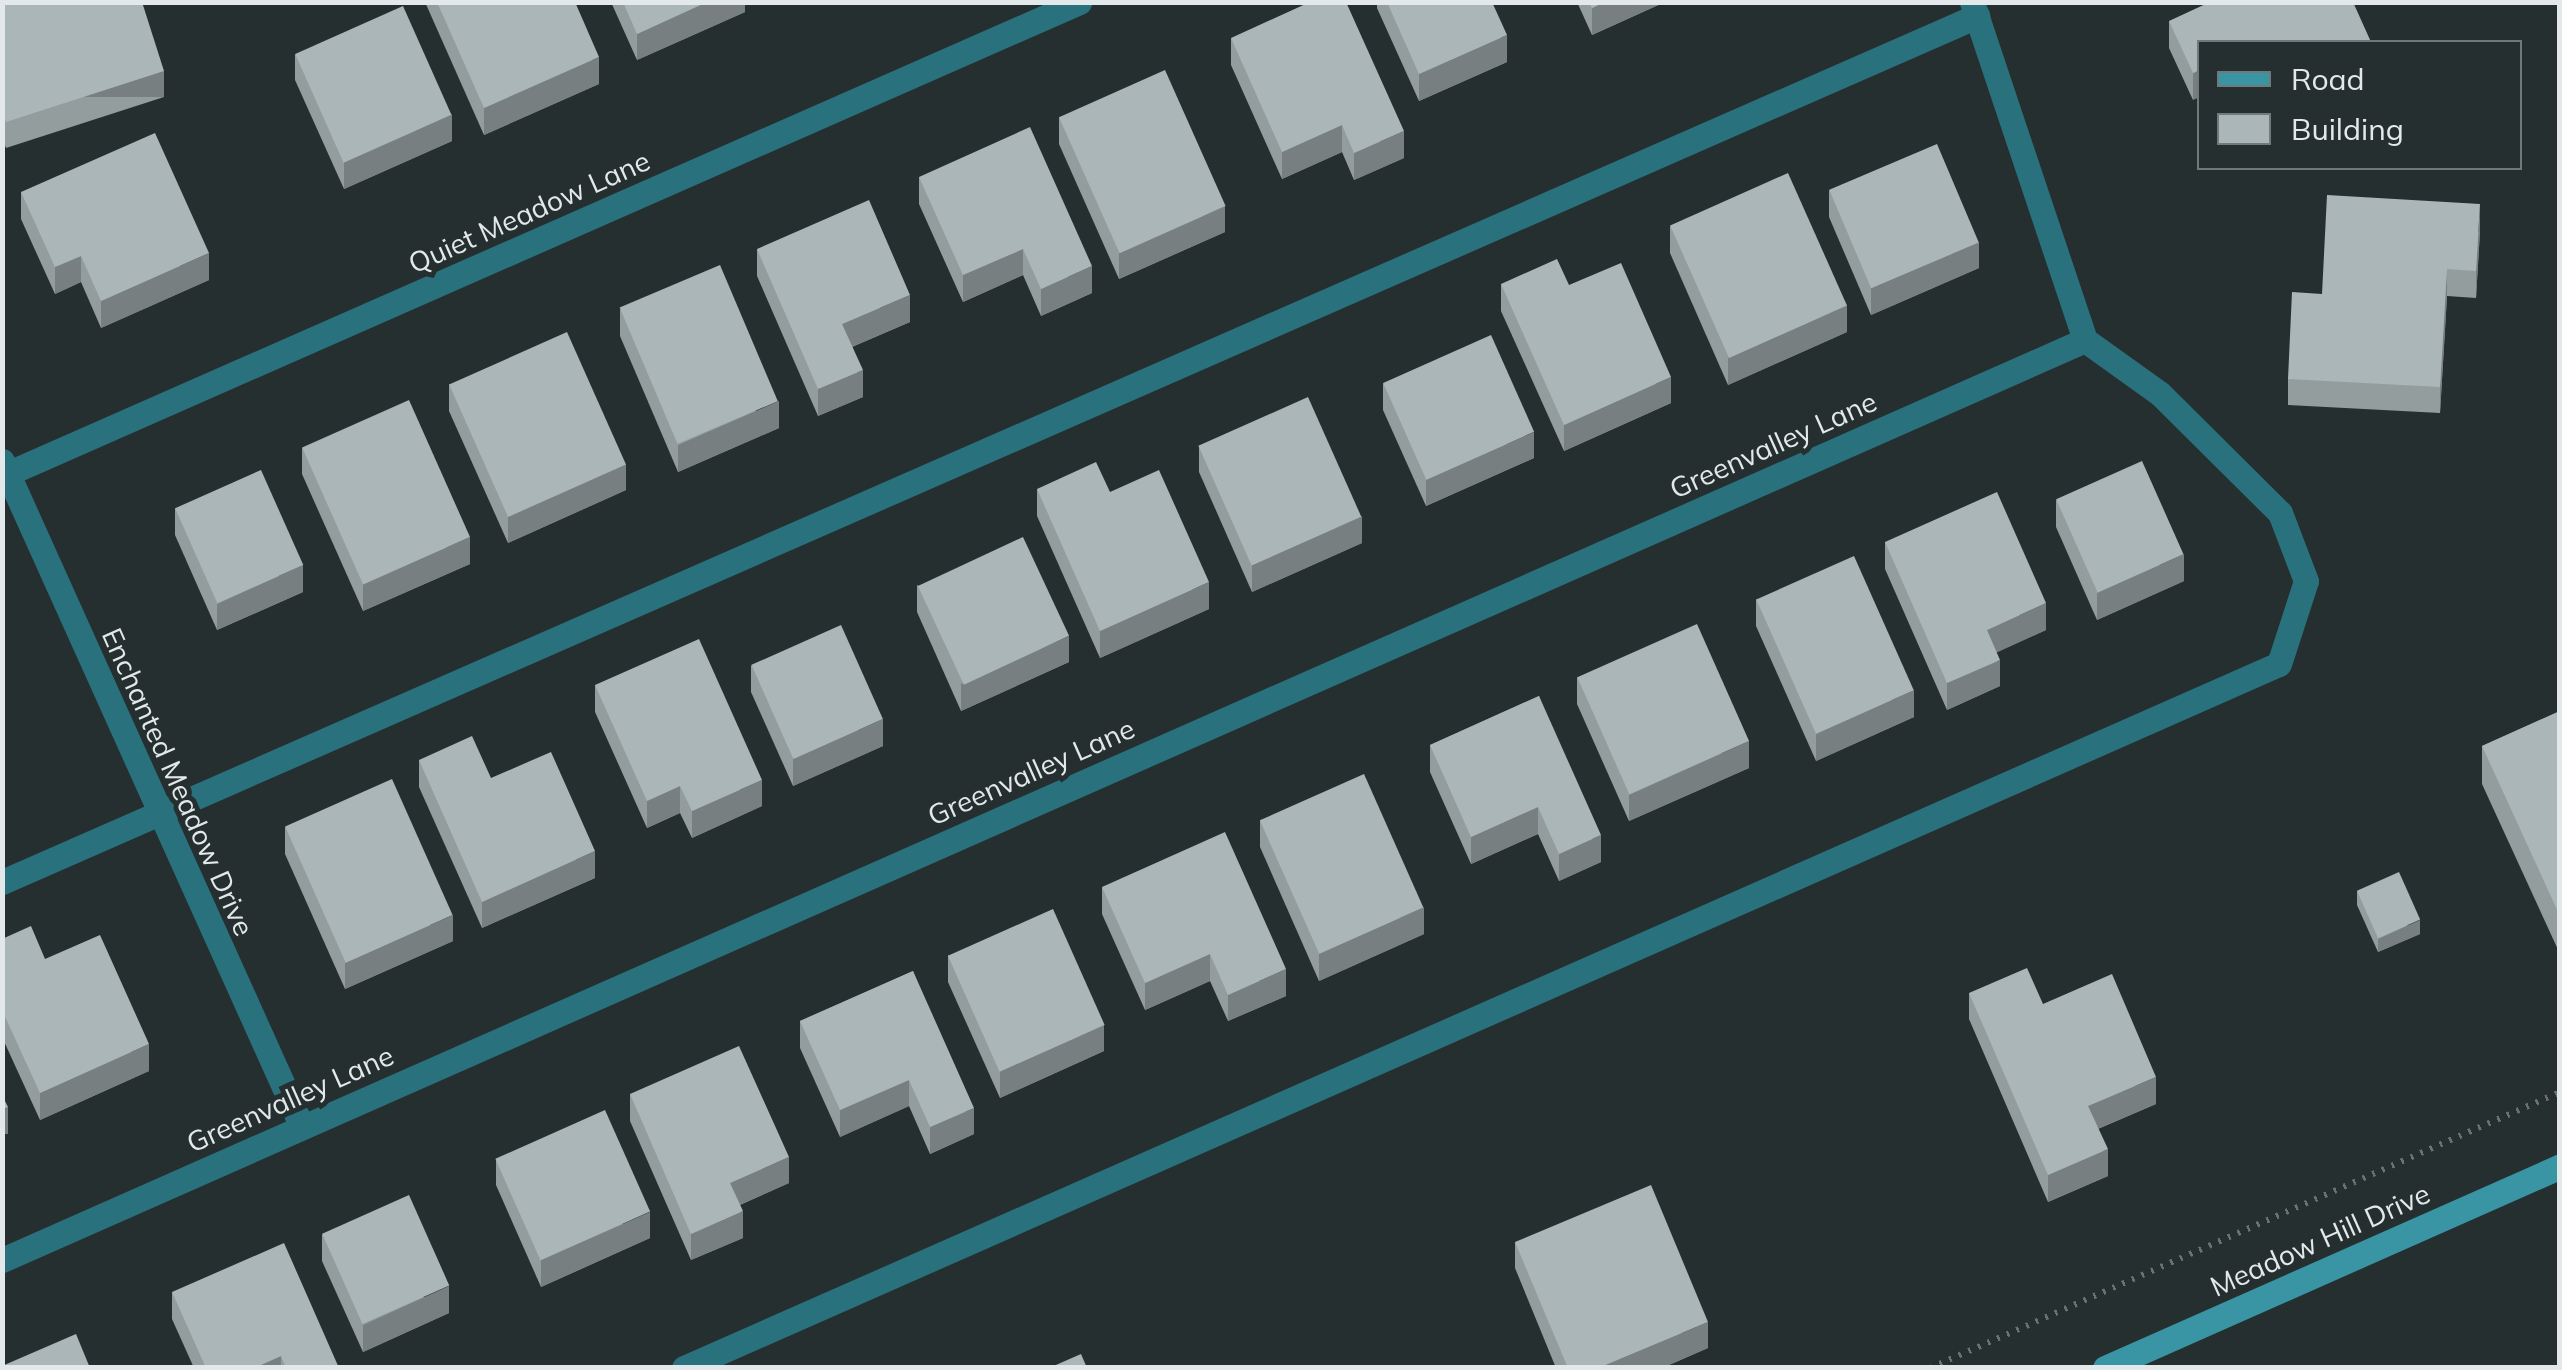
<!DOCTYPE html>
<html>
<head>
<meta charset="utf-8">
<style>
	body { margin:0 }
	#map { position:relative; width:2562px; height:1370px; overflow:hidden; background:#262f30; font-family:Mulish,sans-serif }
	div>[style] { position:absolute }
	[style*='--x'] { left:calc(var(--x)*1px); top:calc(var(--y)*1px); width:calc(var(--w)*1px); rotate:calc(var(--a)*1deg) }
	.path>* { height:6px; margin-top:-3px; transform-origin:0; background:repeating-linear-gradient(90deg,#697172 0 2.5px,transparent 0 10.5px) }
	.lane>* { height:25px; margin:-12.5px; padding:0 12.5px; transform-origin:12.5px; border-radius:12.5px; background:#29717d }
	.street>* { height:25px; margin:-12.5px; padding:0 12.5px; transform-origin:12.5px; border-radius:12.5px; background:#29717d }
	.secondary>* { height:25px; margin:-12.5px; padding:0 12.5px; transform-origin:12.5px; border-radius:12.5px; background:#3994a3 }
	.wall>* { inset:0; background:#939d9e }
	.shaded-wall>* { inset:0; background:#787f81; transform-origin:0 0 }
	.building>* { inset:0; background:#abb6b8; transform-origin:0 0 }
	span { translate:-50% -50%; white-space:nowrap; text-align:center; line-height:1.15; -webkit-text-stroke:10px #262f30; paint-order:stroke }
	.street-label { font-size:28px; color:#e3e9ea }
	.frame { position:absolute; inset:0; border:5px solid #e3e9ea; pointer-events:none }
	.legend { position:absolute; left:2197px; top:40px; width:325px; height:130px; box-sizing:border-box; background:#262f30; border:2px solid #72797a; margin:0; padding:12px 18px; list-style:none; font-size:30px; color:#e3e9ea }
	.legend li { display:flex; align-items:center; gap:20px; height:50px }
	.legend b { width:50px; border:2px solid #72797a }
</style>
</head>
<body>
<div id="map">
	<div class="path">
		<i style="--x:1930;--y:1368;--w:688;--a:-23.66"></i>
	</div>
	<div class="lane">
		<i style="--x:2;--y:882;--w:2157;--a:-23.68"></i>
		<i style="--x:684;--y:1368;--w:1743;--a:-23.82"></i>
		<i style="--x:2279;--y:664;--w:87;--a:-72"></i>
		<i style="--x:2306;--y:581;--w:73;--a:-110.9"></i>
		<i style="--x:2280;--y:513;--w:170;--a:-135.2"></i>
		<i style="--x:2159;--y:393;--w:91;--a:-144.4"></i>
	</div>
	<div class="street">
		<i style="--x:2;--y:461;--w:730;--a:65.75"></i>
		<i style="--x:2;--y:476;--w:1177;--a:-23.75"></i>
		<i style="--x:2;--y:1260;--w:2277;--a:-23.83"></i>
		<i style="--x:2085;--y:340;--w:356;--a:-108.5"></i>
	</div>
	<div class="secondary">
		<i style="--x:2105;--y:1368;--w:498;--a:-23.9"></i>
	</div>
	<div class="wall">
		<i style="clip-path:polygon(2px 2px,164px 97px,6px 148px,2px 138px)"></i>
		<i style="clip-path:polygon(425px 2px,575px 2px,599px 84px,484px 135px)"></i>
		<i style="clip-path:polygon(611px 2px,745px 2px,745px 12px,637px 60px)"></i>
		<i style="clip-path:polygon(1377px 2px,1492px 2px,1507px 62px,1419px 101px,1377px 8px)"></i>
		<i style="clip-path:polygon(1577px 2px,1665px 2px,1592px 35px)"></i>
		<i style="clip-path:polygon(2169px 21px,2200px 42px,2193px 100px,2169px 48px)"></i>
		<i style="clip-path:polygon(1231px 38px,1404px 158px,1354px 180px,1342px 152px,1282px 179px,1231px 65px)"></i>
		<i style="clip-path:polygon(295px 54px,452px 141px,344px 189px,295px 80px)"></i>
		<i style="clip-path:polygon(1059px 117px,1225px 232px,1119px 279px,1059px 144px)"></i>
		<i style="clip-path:polygon(919px 177px,1092px 293px,1041px 316px,1023px 275px,963px 302px,919px 204px)"></i>
		<i style="clip-path:polygon(1829px 190px,1979px 268px,1871px 315px,1829px 217px)"></i>
		<i style="clip-path:polygon(21px 192px,209px 280px,101px 328px,81px 282px,55px 294px,21px 219px)"></i>
		<i style="clip-path:polygon(1670px 226px,1847px 332px,1728px 385px,1670px 253px)"></i>
		<i style="clip-path:polygon(2480px 231px,2476px 298px,2447px 296px,2440px 413px,2288px 405px,2288px 379px,2322px 294px)"></i>
		<i style="clip-path:polygon(757px 249px,910px 322px,852px 347px,863px 397px,818px 416px,757px 276px)"></i>
		<i style="clip-path:polygon(1501px 284px,1569px 285px,1671px 403px,1564px 451px,1501px 311px)"></i>
		<i style="clip-path:polygon(620px 309px,779px 428px,678px 472px,620px 336px)"></i>
		<i style="clip-path:polygon(1383px 383px,1534px 458px,1426px 506px,1383px 410px)"></i>
		<i style="clip-path:polygon(449px 384px,626px 490px,508px 543px,449px 411px)"></i>
		<i style="clip-path:polygon(1199px 446px,1362px 543px,1252px 592px,1199px 472px)"></i>
		<i style="clip-path:polygon(302px 448px,470px 564px,363px 611px,302px 474px)"></i>
		<i style="clip-path:polygon(1037px 489px,1110px 492px,1209px 609px,1100px 658px,1037px 516px)"></i>
		<i style="clip-path:polygon(2056px 500px,2184px 581px,2097px 620px,2056px 527px)"></i>
		<i style="clip-path:polygon(175px 508px,303px 592px,217px 630px,175px 535px)"></i>
		<i style="clip-path:polygon(1885px 542px,2046px 630px,1996px 652px,2000px 686px,1947px 710px,1885px 569px)"></i>
		<i style="clip-path:polygon(917px 585px,1069px 662px,961px 711px,917px 612px)"></i>
		<i style="clip-path:polygon(1756px 599px,1914px 717px,1816px 761px,1756px 626px)"></i>
		<i style="clip-path:polygon(751px 665px,883px 746px,793px 786px,751px 692px)"></i>
		<i style="clip-path:polygon(1577px 677px,1749px 768px,1629px 821px,1577px 704px)"></i>
		<i style="clip-path:polygon(595px 685px,762px 806px,692px 838px,680px 813px,647px 828px,595px 712px)"></i>
		<i style="clip-path:polygon(1539px 696px,1601px 862px,1559px 881px,1538px 834px,1471px 864px,1430px 772px,1430px 745px)"></i>
		<i style="clip-path:polygon(2560px 711px,2560px 954px,2482px 784px,2482px 746px)"></i>
		<i style="clip-path:polygon(419px 760px,491px 778px,595px 878px,482px 928px,419px 787px)"></i>
		<i style="clip-path:polygon(1260px 820px,1424px 934px,1319px 981px,1260px 847px)"></i>
		<i style="clip-path:polygon(285px 827px,453px 941px,345px 989px,285px 854px)"></i>
		<i style="clip-path:polygon(1102px 887px,1286px 996px,1228px 1021px,1210px 981px,1145px 1010px,1102px 914px)"></i>
		<i style="clip-path:polygon(2357px 891px,2420px 934px,2378px 952px,2357px 905px)"></i>
		<i style="clip-path:polygon(2px 939px,45px 959px,149px 1071px,40px 1120px,2px 1037px)"></i>
		<i style="clip-path:polygon(948px 955px,1104px 1051px,1000px 1098px,948px 982px)"></i>
		<i style="clip-path:polygon(913px 971px,974px 1134px,930px 1154px,909px 1106px,840px 1137px,800px 1048px,800px 1021px)"></i>
		<i style="clip-path:polygon(1969px 993px,2043px 1004px,2156px 1104px,2098px 1129px,2108px 1176px,2048px 1202px,1969px 1019px)"></i>
		<i style="clip-path:polygon(630px 1094px,789px 1183px,740px 1205px,743px 1238px,691px 1260px,630px 1121px)"></i>
		<i style="clip-path:polygon(496px 1159px,650px 1238px,541px 1287px,496px 1185px)"></i>
		<i style="clip-path:polygon(322px 1234px,449px 1313px,363px 1352px,322px 1261px)"></i>
		<i style="clip-path:polygon(1515px 1242px,1708px 1348px,1662px 1368px,1556px 1368px,1515px 1268px)"></i>
		<i style="clip-path:polygon(172px 1292px,339px 1368px,194px 1368px,172px 1319px)"></i>
	</div>
	<div class="shaded-wall">
		<i style="clip-path:polygon(707px 2px,745px 2px,745px 12px,637px 60px,637px 34px)"></i>
		<i style="clip-path:polygon(1605px 2px,1665px 2px,1592px 35px,1592px 8px)"></i>
		<i style="clip-path:polygon(1507px 35px,1507px 62px,1419px 101px,1419px 74px)"></i>
		<i style="clip-path:polygon(599px 57px,599px 84px,484px 135px,484px 108px)"></i>
		<i style="clip-path:polygon(2200px 70px,2200px 97px,2193px 100px,2193px 73px)"></i>
		<i style="left:164px;top:71px;width:26px;height:166px;rotate:90deg"></i>
		<i style="clip-path:polygon(452px 114px,452px 141px,344px 189px,344px 162px)"></i>
		<i style="clip-path:polygon(1342px 125px,1342px 152px,1282px 179px,1282px 152px)"></i>
		<i style="clip-path:polygon(1404px 131px,1404px 158px,1354px 180px,1354px 153px)"></i>
		<i style="clip-path:polygon(2480px 204px,2480px 231px,2476px 298px,2476px 271px)"></i>
		<i style="clip-path:polygon(1225px 206px,1225px 232px,1119px 279px,1119px 253px)"></i>
		<i style="clip-path:polygon(1979px 242px,1979px 268px,1871px 315px,1871px 288px)"></i>
		<i style="clip-path:polygon(1023px 249px,1023px 275px,963px 302px,963px 275px)"></i>
		<i style="clip-path:polygon(209px 253px,209px 280px,101px 328px,101px 301px)"></i>
		<i style="clip-path:polygon(81px 256px,81px 282px,55px 294px,55px 267px)"></i>
		<i style="clip-path:polygon(1092px 266px,1092px 293px,1041px 316px,1041px 289px)"></i>
		<i style="clip-path:polygon(2447px 269px,2447px 296px,2440px 413px,2440px 387px)"></i>
		<i style="clip-path:polygon(910px 295px,910px 322px,842px 351px,842px 324px)"></i>
		<i style="clip-path:polygon(1847px 305px,1847px 332px,1728px 385px,1728px 358px)"></i>
		<i style="clip-path:polygon(863px 370px,863px 397px,818px 416px,818px 389px)"></i>
		<i style="clip-path:polygon(1671px 377px,1671px 403px,1564px 451px,1564px 425px)"></i>
		<i style="clip-path:polygon(779px 401px,779px 428px,678px 472px,678px 445px)"></i>
		<i style="clip-path:polygon(1534px 432px,1534px 458px,1426px 506px,1426px 480px)"></i>
		<i style="clip-path:polygon(626px 464px,626px 490px,508px 543px,508px 516px)"></i>
		<i style="clip-path:polygon(1362px 516px,1362px 543px,1252px 592px,1252px 565px)"></i>
		<i style="clip-path:polygon(470px 537px,470px 564px,363px 611px,363px 584px)"></i>
		<i style="clip-path:polygon(2184px 554px,2184px 581px,2097px 620px,2097px 593px)"></i>
		<i style="clip-path:polygon(303px 565px,303px 592px,217px 630px,217px 604px)"></i>
		<i style="clip-path:polygon(1209px 582px,1209px 609px,1100px 658px,1100px 631px)"></i>
		<i style="clip-path:polygon(2046px 603px,2046px 630px,1987px 657px,1987px 630px)"></i>
		<i style="clip-path:polygon(1069px 636px,1069px 662px,961px 711px,961px 684px)"></i>
		<i style="clip-path:polygon(2000px 660px,2000px 686px,1947px 710px,1947px 683px)"></i>
		<i style="clip-path:polygon(1914px 690px,1914px 717px,1816px 761px,1816px 734px)"></i>
		<i style="clip-path:polygon(883px 719px,883px 746px,793px 786px,793px 759px)"></i>
		<i style="clip-path:polygon(1749px 741px,1749px 768px,1629px 821px,1629px 795px)"></i>
		<i style="clip-path:polygon(762px 780px,762px 806px,692px 838px,692px 811px)"></i>
		<i style="clip-path:polygon(680px 786px,680px 813px,647px 828px,647px 801px)"></i>
		<i style="clip-path:polygon(1538px 807px,1538px 834px,1471px 864px,1471px 837px)"></i>
		<i style="clip-path:polygon(1601px 835px,1601px 862px,1559px 881px,1559px 854px)"></i>
		<i style="clip-path:polygon(595px 851px,595px 878px,482px 928px,482px 902px)"></i>
		<i style="clip-path:polygon(1424px 907px,1424px 934px,1319px 981px,1319px 954px)"></i>
		<i style="clip-path:polygon(453px 915px,453px 941px,345px 989px,345px 963px)"></i>
		<i style="clip-path:polygon(2420px 920px,2420px 934px,2378px 952px,2378px 939px)"></i>
		<i style="clip-path:polygon(1210px 954px,1210px 981px,1145px 1010px,1145px 983px)"></i>
		<i style="clip-path:polygon(1286px 969px,1286px 996px,1228px 1021px,1228px 995px)"></i>
		<i style="clip-path:polygon(1104px 1025px,1104px 1051px,1000px 1098px,1000px 1071px)"></i>
		<i style="clip-path:polygon(149px 1044px,149px 1071px,40px 1120px,40px 1093px)"></i>
		<i style="clip-path:polygon(2156px 1077px,2156px 1104px,2088px 1133px,2088px 1106px)"></i>
		<i style="clip-path:polygon(909px 1080px,909px 1106px,840px 1137px,840px 1110px)"></i>
		<i style="left:8px;top:1107px;width:27px;height:6px;rotate:90deg"></i>
		<i style="clip-path:polygon(974px 1108px,974px 1134px,930px 1154px,930px 1127px)"></i>
		<i style="clip-path:polygon(2108px 1149px,2108px 1176px,2048px 1202px,2048px 1175px)"></i>
		<i style="clip-path:polygon(789px 1157px,789px 1183px,730px 1209px,730px 1183px)"></i>
		<i style="clip-path:polygon(743px 1211px,743px 1238px,691px 1260px,691px 1234px)"></i>
		<i style="clip-path:polygon(650px 1212px,650px 1238px,541px 1287px,541px 1260px)"></i>
		<i style="clip-path:polygon(449px 1286px,449px 1313px,363px 1352px,363px 1325px)"></i>
		<i style="clip-path:polygon(1708px 1322px,1708px 1348px,1662px 1368px,1598px 1368px)"></i>
		<i style="clip-path:polygon(281px 1356px,281px 1368px,254px 1368px)"></i>
	</div>
	<div class="building">
		<i style="clip-path:polygon(2px 2px,142px 2px,164px 71px,6px 122px,2px 112px)"></i>
		<i style="clip-path:polygon(437px 2px,575px 2px,599px 57px,484px 108px)"></i>
		<i style="clip-path:polygon(623px 2px,707px 2px,637px 34px)"></i>
		<i style="clip-path:polygon(1310px 2px,1346px 2px,1404px 131px,1354px 153px,1342px 125px,1282px 152px,1231px 38px)"></i>
		<i style="clip-path:polygon(1387px 2px,1492px 2px,1507px 35px,1419px 74px)"></i>
		<i style="clip-path:polygon(1589px 2px,1605px 2px,1592px 8px)"></i>
		<i style="clip-path:polygon(2210px 2px,2353px 2px,2371px 42px,2200px 42px,2200px 70px,2193px 73px,2169px 21px)"></i>
		<i style="left:403px;top:6px;width:119px;height:118px;rotate:66deg"></i>
		<i style="left:1165px;top:70px;width:149px;height:116px;rotate:66deg"></i>
		<i style="clip-path:polygon(1030px 127px,1092px 266px,1041px 289px,1023px 249px,963px 275px,919px 177px)"></i>
		<i style="clip-path:polygon(155px 133px,209px 253px,101px 301px,81px 256px,55px 267px,21px 192px)"></i>
		<i style="left:1937px;top:144px;width:107px;height:117px;rotate:67deg"></i>
		<i style="left:1788px;top:173px;width:145px;height:129px;rotate:66deg"></i>
		<i style="clip-path:polygon(2327px 195px,2480px 204px,2476px 271px,2447px 269px,2440px 387px,2288px 379px,2292px 292px,2322px 294px)"></i>
		<i style="clip-path:polygon(869px 200px,910px 295px,842px 324px,863px 370px,818px 389px,757px 249px)"></i>
		<i style="clip-path:polygon(1557px 259px,1569px 285px,1621px 263px,1671px 377px,1564px 425px,1501px 284px)"></i>
		<i style="left:720px;top:265px;width:148px;height:109px;rotate:67deg"></i>
		<i style="left:567px;top:332px;width:145px;height:129px;rotate:66deg"></i>
		<i style="left:1491px;top:335px;width:106px;height:118px;rotate:66deg"></i>
		<i style="left:1308px;top:397px;width:131px;height:120px;rotate:66deg"></i>
		<i style="left:409px;top:400px;width:150px;height:117px;rotate:66deg"></i>
		<i style="left:2142px;top:461px;width:102px;height:94px;rotate:66deg"></i>
		<i style="clip-path:polygon(1096px 462px,1110px 492px,1159px 470px,1209px 582px,1100px 631px,1037px 489px)"></i>
		<i style="left:261px;top:470px;width:104px;height:94px;rotate:66deg"></i>
		<i style="clip-path:polygon(1997px 492px,2046px 603px,1987px 630px,2000px 660px,1947px 683px,1885px 542px)"></i>
		<i style="left:1023px;top:537px;width:109px;height:116px;rotate:65deg"></i>
		<i style="left:1854px;top:556px;width:147px;height:107px;rotate:66deg"></i>
		<i style="left:1697px;top:624px;width:128px;height:131px;rotate:66deg"></i>
		<i style="left:841px;top:625px;width:103px;height:98px;rotate:66deg"></i>
		<i style="clip-path:polygon(699px 639px,762px 780px,692px 811px,680px 786px,647px 801px,595px 685px)"></i>
		<i style="clip-path:polygon(1539px 696px,1601px 835px,1559px 854px,1538px 807px,1471px 837px,1430px 745px)"></i>
		<i style="clip-path:polygon(2560px 711px,2560px 916px,2482px 746px)"></i>
		<i style="clip-path:polygon(472px 736px,491px 778px,551px 752px,595px 851px,482px 902px,419px 760px)"></i>
		<i style="left:1364px;top:774px;width:146px;height:114px;rotate:66deg"></i>
		<i style="left:392px;top:779px;width:149px;height:117px;rotate:66deg"></i>
		<i style="clip-path:polygon(1225px 832px,1286px 969px,1228px 995px,1210px 954px,1145px 983px,1102px 887px)"></i>
		<i style="left:2399px;top:872px;width:52px;height:46px;rotate:66deg"></i>
		<i style="left:1053px;top:909px;width:127px;height:115px;rotate:66deg"></i>
		<i style="clip-path:polygon(31px 926px,45px 959px,100px 935px,149px 1044px,40px 1093px,2px 1010px,2px 939px)"></i>
		<i style="clip-path:polygon(2027px 968px,2043px 1004px,2112px 974px,2156px 1077px,2088px 1106px,2108px 1149px,2048px 1175px,1969px 993px)"></i>
		<i style="clip-path:polygon(913px 971px,974px 1108px,930px 1127px,909px 1080px,840px 1110px,800px 1021px)"></i>
		<i style="clip-path:polygon(739px 1046px,789px 1157px,730px 1183px,743px 1211px,691px 1234px,630px 1094px)"></i>
		<i style="clip-path:polygon(2px 1095px,8px 1107px,2px 1109px)"></i>
		<i style="left:605px;top:1110px;width:111px;height:120px;rotate:66deg"></i>
		<i style="clip-path:polygon(1651px 1185px,1708px 1322px,1598px 1368px,1568px 1368px,1515px 1242px)"></i>
		<i style="left:409px;top:1195px;width:99px;height:95px;rotate:66deg"></i>
		<i style="clip-path:polygon(284px 1243px,339px 1368px,286px 1368px,281px 1356px,254px 1368px,206px 1368px,172px 1292px)"></i>
		<i style="clip-path:polygon(76px 1334px,90px 1368px,2px 1368px,2px 1366px)"></i>
		<i style="clip-path:polygon(1081px 1354px,1087px 1368px,1049px 1368px)"></i>
	</div>
	<div class="street-label">
		<span style="left:529px;top:212px;rotate:-24deg">Quiet Meadow Lane</span>
		<span style="left:1773px;top:445px;rotate:-24deg">Greenvalley Lane</span>
		<span style="left:1031px;top:772px;rotate:-24deg">Greenvalley Lane</span>
		<span style="left:178px;top:782px;rotate:66deg">Enchanted Meadow Drive</span>
		<span style="left:290px;top:1099px;rotate:-24deg">Greenvalley Lane</span>
		<span style="left:2320px;top:1240px;rotate:-24deg">Meadow Hill Drive</span>
	</div>
	<div class="frame"></div>
	<ul class="legend">
	<li><b style="height:12px;background:#3994a3"></b>Road</li>
	<li><b style="height:28px;background:#abb6b8"></b>Building</li>
	</ul>
</div>
</body>
</html>
